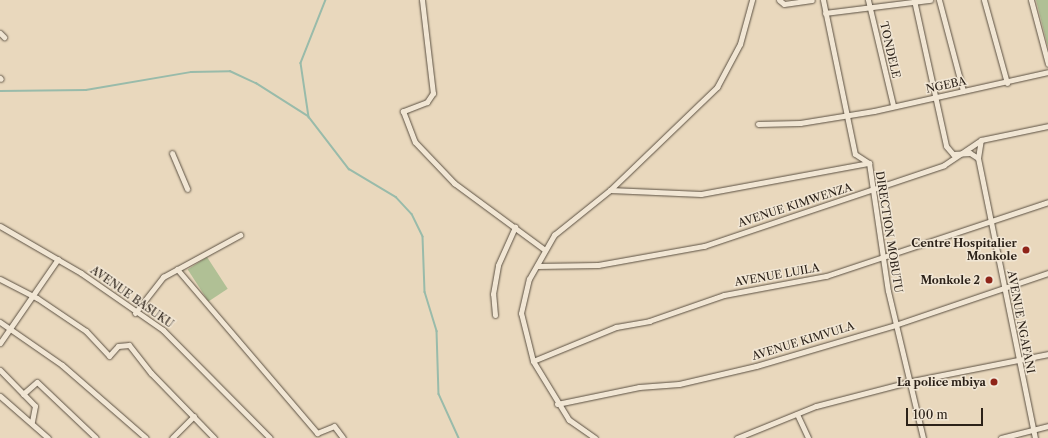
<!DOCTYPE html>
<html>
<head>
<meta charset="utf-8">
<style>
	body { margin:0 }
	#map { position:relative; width:1048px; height:438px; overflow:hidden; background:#e9d8bd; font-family:"Libre Caslon Text",serif }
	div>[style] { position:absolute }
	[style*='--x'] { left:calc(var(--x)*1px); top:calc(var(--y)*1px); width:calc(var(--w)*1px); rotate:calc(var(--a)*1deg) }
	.green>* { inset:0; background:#b0c095; transform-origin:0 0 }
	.stream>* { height:1.5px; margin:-0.75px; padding:0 0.75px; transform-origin:0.75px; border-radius:0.75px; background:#9ba }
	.roads { filter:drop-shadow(0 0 1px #5b5042) drop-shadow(0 0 1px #5b5042) }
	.minor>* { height:5px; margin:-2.5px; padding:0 2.5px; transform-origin:2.5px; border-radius:2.5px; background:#f1e6d4 }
	.dots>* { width:11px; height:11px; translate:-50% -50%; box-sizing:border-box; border:2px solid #f1e6d4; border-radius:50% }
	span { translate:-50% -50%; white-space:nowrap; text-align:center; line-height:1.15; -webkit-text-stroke:3px #f1e6d4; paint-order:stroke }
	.street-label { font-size:11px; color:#2c2219 }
	.poi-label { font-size:11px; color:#2c2219; font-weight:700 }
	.right { translate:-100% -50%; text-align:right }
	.scale { position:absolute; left:906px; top:408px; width:77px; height:18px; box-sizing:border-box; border:2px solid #2c2219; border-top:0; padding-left:5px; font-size:12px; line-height:14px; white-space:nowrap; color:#2c2219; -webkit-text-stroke:3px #f1e6d4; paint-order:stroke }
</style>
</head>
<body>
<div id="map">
	<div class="green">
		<i style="clip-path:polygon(1036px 0,1048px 0,1048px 47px)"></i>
		<i style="left:207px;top:257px;width:38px;height:23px;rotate:57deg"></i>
	</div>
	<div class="stream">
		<i style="--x:326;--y:0;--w:68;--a:111.6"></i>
		<i style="--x:301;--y:63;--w:55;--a:81.6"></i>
		<i style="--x:309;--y:117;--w:66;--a:52.4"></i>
		<i style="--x:349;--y:169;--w:55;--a:30.8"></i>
		<i style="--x:396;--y:197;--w:23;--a:47"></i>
		<i style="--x:412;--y:214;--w:25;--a:64"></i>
		<i style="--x:423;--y:237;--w:55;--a:87.9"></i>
		<i style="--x:425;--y:292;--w:41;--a:72.9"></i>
		<i style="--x:437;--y:331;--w:63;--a:88.2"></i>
		<i style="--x:439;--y:394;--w:48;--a:65.6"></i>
		<i style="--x:0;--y:91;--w:86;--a:-0.7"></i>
		<i style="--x:86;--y:90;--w:107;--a:-9.7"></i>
		<i style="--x:191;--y:72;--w:39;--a:-1"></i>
		<i style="--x:230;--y:71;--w:29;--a:25"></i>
		<i style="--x:256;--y:83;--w:62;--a:32.4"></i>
	</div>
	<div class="roads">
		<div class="minor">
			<i style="--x:422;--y:0;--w:94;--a:83.3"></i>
			<i style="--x:433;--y:93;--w:11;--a:124"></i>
			<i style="--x:427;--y:102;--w:26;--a:159"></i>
			<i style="--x:403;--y:111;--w:33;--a:69"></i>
			<i style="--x:415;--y:142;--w:57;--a:46.4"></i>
			<i style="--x:454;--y:183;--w:113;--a:36.4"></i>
			<i style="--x:779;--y:0;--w:6;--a:39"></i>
			<i style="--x:784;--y:4;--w:28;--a:-8"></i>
			<i style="--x:823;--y:0;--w:157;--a:78.3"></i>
			<i style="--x:855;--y:154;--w:17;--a:33"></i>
			<i style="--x:869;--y:163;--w:129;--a:81.6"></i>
			<i style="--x:888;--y:291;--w:151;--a:76.6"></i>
			<i style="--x:868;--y:0;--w:108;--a:76.6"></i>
			<i style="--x:914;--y:0;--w:149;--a:77.6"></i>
			<i style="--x:946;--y:146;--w:11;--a:49"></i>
			<i style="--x:953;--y:154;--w:17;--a:-3"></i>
			<i style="--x:970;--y:153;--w:9;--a:32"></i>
			<i style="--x:978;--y:158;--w:286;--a:78.5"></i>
			<i style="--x:939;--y:0;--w:94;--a:75.2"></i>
			<i style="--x:984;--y:0;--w:86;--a:74.5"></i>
			<i style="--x:1031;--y:0;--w:66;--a:75.1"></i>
			<i style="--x:825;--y:13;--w:106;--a:-7.1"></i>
			<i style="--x:0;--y:33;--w:6;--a:45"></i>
			<i style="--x:0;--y:78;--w:1;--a:45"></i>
			<i style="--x:758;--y:124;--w:42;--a:-1.4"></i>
			<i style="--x:800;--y:123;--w:75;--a:-9.2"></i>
			<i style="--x:874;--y:111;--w:178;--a:-12.6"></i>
			<i style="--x:172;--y:153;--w:39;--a:67"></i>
			<i style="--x:978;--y:158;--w:18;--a:-81"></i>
			<i style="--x:610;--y:190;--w:91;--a:2.5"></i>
			<i style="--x:701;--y:194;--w:171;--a:-10.5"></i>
			<i style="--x:0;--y:226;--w:94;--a:30.1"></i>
			<i style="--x:81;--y:273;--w:100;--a:34.8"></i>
			<i style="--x:163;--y:330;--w:152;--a:45.3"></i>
			<i style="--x:537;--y:266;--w:61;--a:-0.9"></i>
			<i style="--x:598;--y:265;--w:108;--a:-10.2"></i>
			<i style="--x:704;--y:246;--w:253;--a:-18.6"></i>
			<i style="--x:944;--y:165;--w:45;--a:-34"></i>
			<i style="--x:981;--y:140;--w:68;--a:-11.8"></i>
			<i style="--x:177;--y:269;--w:216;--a:49.5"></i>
			<i style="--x:317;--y:433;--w:18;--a:-22"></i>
			<i style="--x:334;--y:426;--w:15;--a:53"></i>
			<i style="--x:0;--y:279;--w:42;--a:27.2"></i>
			<i style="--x:37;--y:298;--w:59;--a:34"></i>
			<i style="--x:86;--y:331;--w:34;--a:47"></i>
			<i style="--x:109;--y:356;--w:13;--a:-48"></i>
			<i style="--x:118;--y:346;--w:11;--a:-5"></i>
			<i style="--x:129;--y:345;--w:36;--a:52"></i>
			<i style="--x:151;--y:373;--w:91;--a:45.9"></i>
			<i style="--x:135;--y:313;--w:46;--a:-52.1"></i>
			<i style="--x:163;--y:277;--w:88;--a:-28.6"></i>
			<i style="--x:495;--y:315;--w:21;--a:-95"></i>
			<i style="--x:493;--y:294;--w:29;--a:-80"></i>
			<i style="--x:498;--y:265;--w:42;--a:-65.9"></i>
			<i style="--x:0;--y:322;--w:75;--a:34.7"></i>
			<i style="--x:62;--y:365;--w:111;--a:41"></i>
			<i style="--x:0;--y:343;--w:102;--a:-55.4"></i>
			<i style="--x:533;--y:361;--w:90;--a:-22.3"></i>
			<i style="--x:616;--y:327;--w:34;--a:-10"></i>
			<i style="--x:649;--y:321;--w:79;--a:-19.1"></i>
			<i style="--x:724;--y:295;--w:104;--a:-10.6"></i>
			<i style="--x:826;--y:276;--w:234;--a:-18.4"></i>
			<i style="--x:0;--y:370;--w:50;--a:45.8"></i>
			<i style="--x:35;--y:406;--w:16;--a:101"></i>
			<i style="--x:23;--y:394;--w:18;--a:-41"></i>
			<i style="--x:37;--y:382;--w:81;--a:43.5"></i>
			<i style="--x:0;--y:396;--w:64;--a:41.2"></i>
			<i style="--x:557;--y:404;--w:84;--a:-11.7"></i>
			<i style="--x:639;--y:387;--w:40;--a:-4.3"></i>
			<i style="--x:679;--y:384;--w:79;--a:-13.2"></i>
			<i style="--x:756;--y:366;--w:145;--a:-16.4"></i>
			<i style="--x:895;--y:325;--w:162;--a:-18.8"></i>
			<i style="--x:797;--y:414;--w:26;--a:65"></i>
			<i style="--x:172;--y:438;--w:31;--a:-45"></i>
			<i style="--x:595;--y:438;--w:32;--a:-145"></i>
			<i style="--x:569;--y:420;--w:69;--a:-121.4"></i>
			<i style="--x:533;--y:361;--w:49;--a:-104"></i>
			<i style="--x:521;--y:313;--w:35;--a:-77"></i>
			<i style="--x:529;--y:279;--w:51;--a:-60.4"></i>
			<i style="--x:554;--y:235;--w:72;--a:-38.8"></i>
			<i style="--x:610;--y:190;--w:149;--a:-43.9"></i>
			<i style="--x:717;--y:87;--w:49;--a:-61.9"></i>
			<i style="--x:740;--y:44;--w:46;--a:-74.7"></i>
			<i style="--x:737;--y:438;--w:85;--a:-22.1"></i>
			<i style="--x:816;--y:406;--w:99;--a:-14.6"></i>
			<i style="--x:912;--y:381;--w:139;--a:-11.2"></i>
			<i style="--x:1001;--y:438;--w:49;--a:-14.3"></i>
		</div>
	</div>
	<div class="dots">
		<i style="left:1026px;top:250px;background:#8f2418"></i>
		<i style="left:989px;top:280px;background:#8f2418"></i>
		<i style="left:994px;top:382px;background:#8f2418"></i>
	</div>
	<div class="street-label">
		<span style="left:890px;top:50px;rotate:77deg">TONDELE</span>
		<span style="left:946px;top:85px;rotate:-12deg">NGEBA</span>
		<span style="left:795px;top:205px;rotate:-18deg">AVENUE KIMWENZA</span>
		<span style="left:889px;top:232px;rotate:81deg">DIRECTION MOBUTU</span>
		<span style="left:777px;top:275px;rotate:-10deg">AVENUE LUILA</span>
		<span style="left:132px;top:297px;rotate:35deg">AVENUE BASUKU</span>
		<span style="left:1021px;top:322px;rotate:79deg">AVENUE NGAFANI</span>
		<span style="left:803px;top:341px;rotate:-17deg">AVENUE KIMVULA</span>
	</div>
	<div class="poi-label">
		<span class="right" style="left:1017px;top:250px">Centre Hospitalier<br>Monkole</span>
		<span class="right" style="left:980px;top:280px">Monkole 2</span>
		<span class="right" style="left:986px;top:382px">La police mbiya</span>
	</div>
	<div class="scale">100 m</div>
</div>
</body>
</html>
